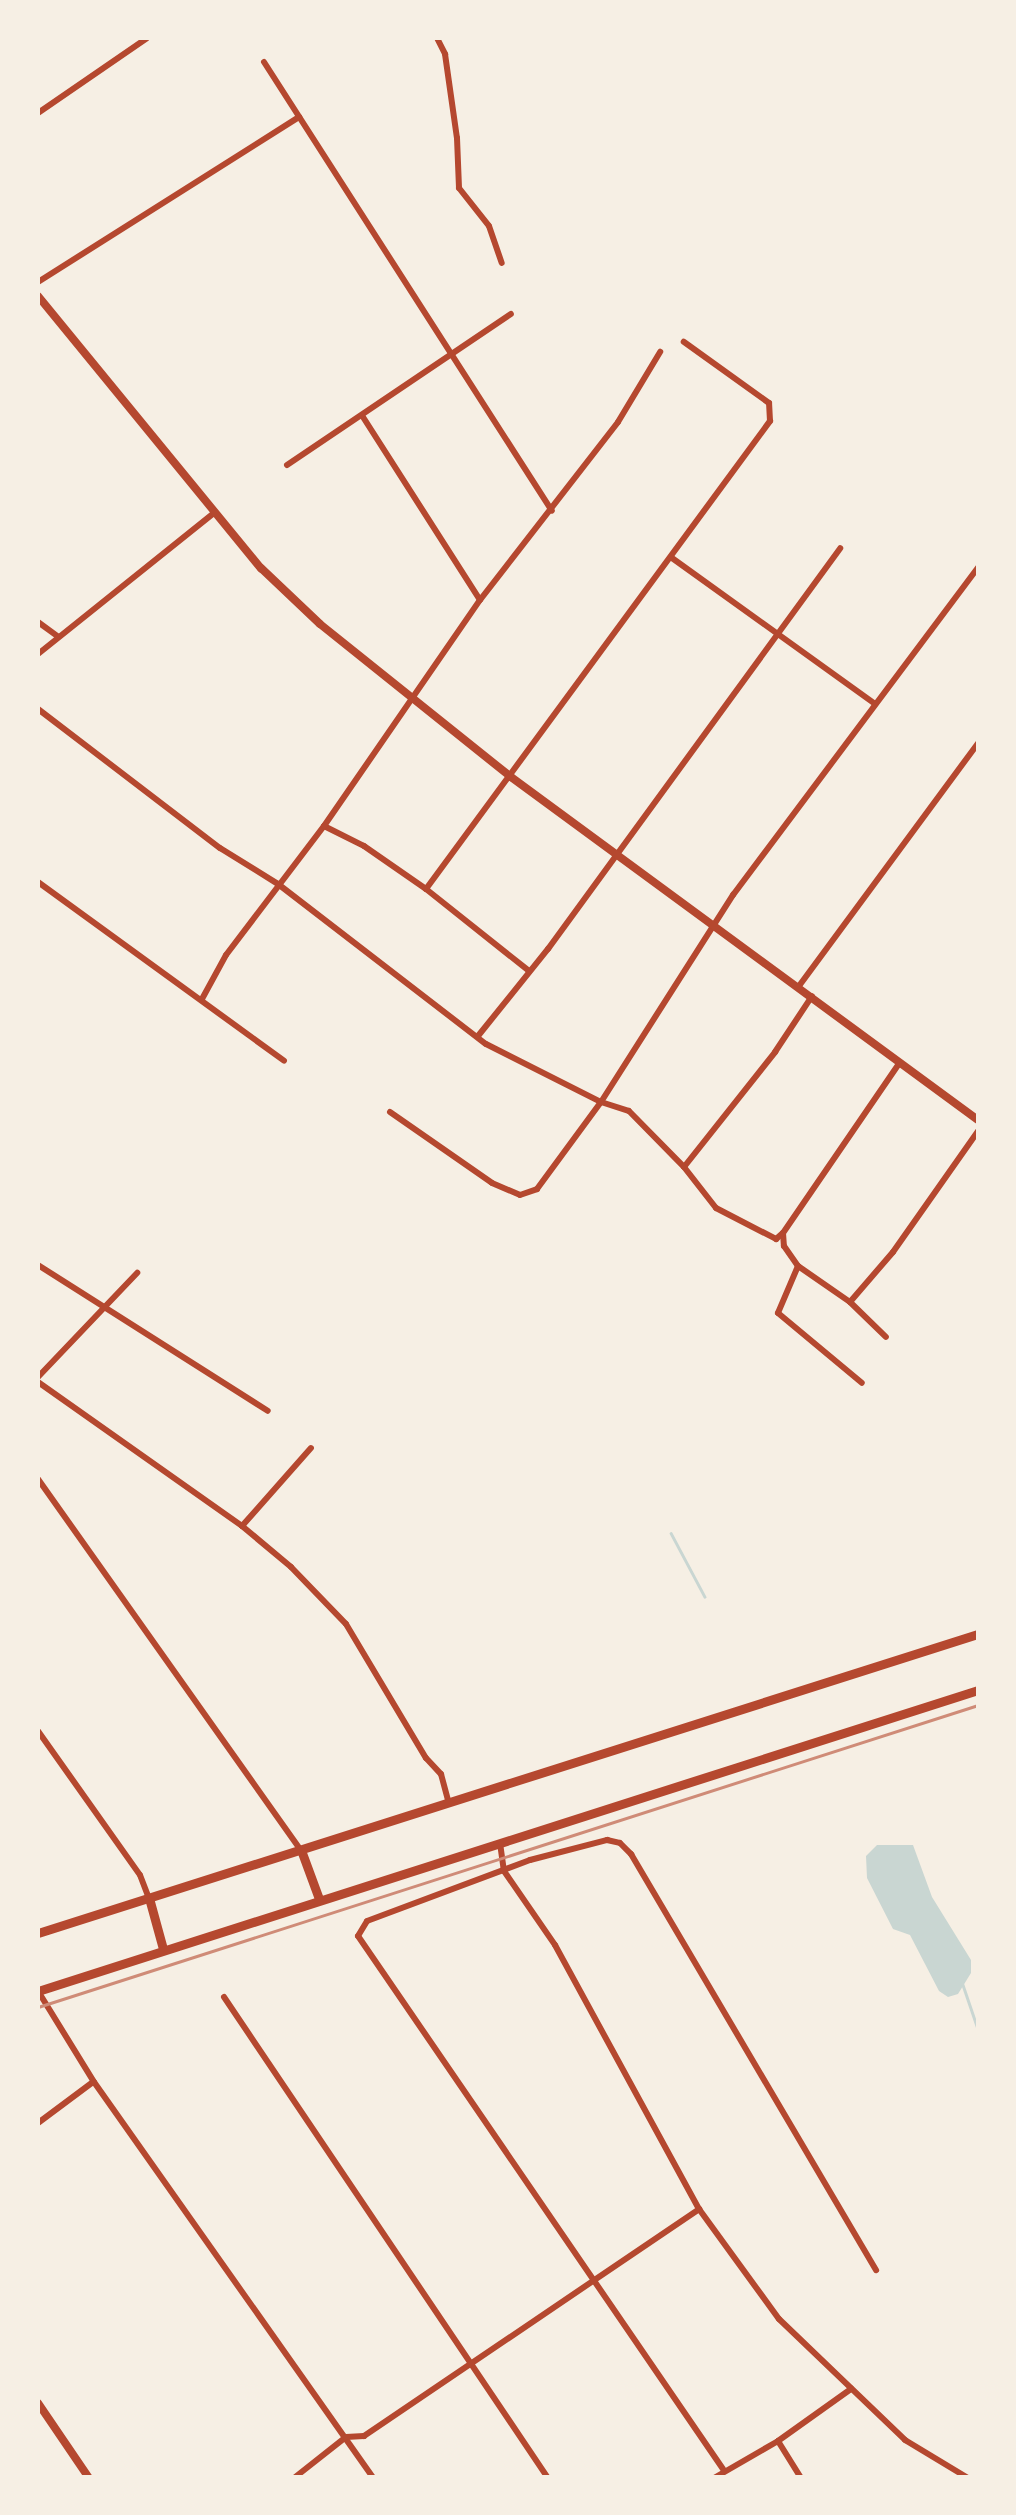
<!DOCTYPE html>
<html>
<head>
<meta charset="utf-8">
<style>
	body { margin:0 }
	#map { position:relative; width:1016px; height:2515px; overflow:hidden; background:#f6efe4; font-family:Overpass,sans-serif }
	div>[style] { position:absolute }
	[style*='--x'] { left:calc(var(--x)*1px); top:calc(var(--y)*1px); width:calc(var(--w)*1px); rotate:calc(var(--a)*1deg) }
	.water>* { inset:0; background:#c9d6d2 }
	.stream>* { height:2.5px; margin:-1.25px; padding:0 1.25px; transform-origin:1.25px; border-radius:1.25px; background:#c9d6d2 }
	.minor>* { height:6px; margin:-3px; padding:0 3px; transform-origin:3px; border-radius:3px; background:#b5482f }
	.tertiary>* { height:8px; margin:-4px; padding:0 4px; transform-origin:4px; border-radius:4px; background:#b5482f }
	.secondary>* { height:9px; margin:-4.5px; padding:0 4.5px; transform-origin:4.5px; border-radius:4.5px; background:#b5482f }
	.tram>* { height:2.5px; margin:-1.25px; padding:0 1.25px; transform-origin:1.25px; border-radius:1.25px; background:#cf8b77 }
	span { translate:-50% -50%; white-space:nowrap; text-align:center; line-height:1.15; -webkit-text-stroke:8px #f6efe4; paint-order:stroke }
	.frame { position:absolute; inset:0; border:40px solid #f6efe4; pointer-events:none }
</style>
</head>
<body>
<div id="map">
	<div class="water">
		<i style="clip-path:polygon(877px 1845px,913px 1845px,932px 1897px,971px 1960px,971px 1973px,958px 1994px,948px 1997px,939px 1991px,910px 1935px,893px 1929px,867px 1878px,866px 1856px)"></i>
	</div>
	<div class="stream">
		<i style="--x:671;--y:1533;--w:72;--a:62"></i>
		<i style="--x:962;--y:1982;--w:50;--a:71.2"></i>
	</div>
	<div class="minor">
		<i style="--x:437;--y:38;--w:18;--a:63"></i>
		<i style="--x:445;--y:54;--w:85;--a:81.9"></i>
		<i style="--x:457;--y:138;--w:50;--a:87.7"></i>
		<i style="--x:459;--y:188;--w:48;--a:51.7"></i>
		<i style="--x:489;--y:226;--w:39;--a:71"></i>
		<i style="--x:264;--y:62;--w:533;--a:57.32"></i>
		<i style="--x:38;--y:113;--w:132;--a:-34.5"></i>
		<i style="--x:38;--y:282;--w:309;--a:-32.3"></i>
		<i style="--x:363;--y:417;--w:217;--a:57.4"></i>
		<i style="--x:287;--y:465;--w:270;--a:-34"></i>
		<i style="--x:672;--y:558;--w:250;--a:35.7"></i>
		<i style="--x:38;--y:622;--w:24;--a:36"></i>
		<i style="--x:38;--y:654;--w:226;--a:-38.7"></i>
		<i style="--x:38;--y:709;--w:229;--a:37.4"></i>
		<i style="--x:220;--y:848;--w:68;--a:31.8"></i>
		<i style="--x:278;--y:884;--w:262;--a:37.6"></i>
		<i style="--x:486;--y:1044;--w:129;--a:26.8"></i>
		<i style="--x:601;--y:1102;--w:29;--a:18"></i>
		<i style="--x:629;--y:1111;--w:78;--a:45.5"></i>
		<i style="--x:684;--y:1167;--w:52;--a:52"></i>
		<i style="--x:716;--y:1208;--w:68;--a:27.3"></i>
		<i style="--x:776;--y:1239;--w:9;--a:-41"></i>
		<i style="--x:783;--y:1233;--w:13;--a:86"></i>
		<i style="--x:784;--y:1246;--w:24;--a:55"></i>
		<i style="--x:798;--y:1266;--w:63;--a:34.7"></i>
		<i style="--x:850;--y:1302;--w:50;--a:44.2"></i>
		<i style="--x:324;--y:826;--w:45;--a:26.6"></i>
		<i style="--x:364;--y:846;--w:75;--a:34.7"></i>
		<i style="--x:426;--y:889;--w:132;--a:38.5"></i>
		<i style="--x:38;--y:882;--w:304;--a:36"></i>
		<i style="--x:426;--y:889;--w:581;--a:-53.68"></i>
		<i style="--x:770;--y:421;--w:18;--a:-93"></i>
		<i style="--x:769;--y:403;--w:105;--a:-144.3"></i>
		<i style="--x:799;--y:986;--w:302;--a:-53.6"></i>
		<i style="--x:202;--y:999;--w:50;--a:-61.4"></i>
		<i style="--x:226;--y:955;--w:162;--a:-52.8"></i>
		<i style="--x:324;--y:826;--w:275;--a:-55.4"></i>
		<i style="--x:480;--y:600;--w:225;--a:-52.2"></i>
		<i style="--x:618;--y:422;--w:82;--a:-59"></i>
		<i style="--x:478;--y:1036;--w:112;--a:-51.2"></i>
		<i style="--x:548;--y:949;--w:496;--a:-53.9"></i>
		<i style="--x:390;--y:1112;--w:124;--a:34.8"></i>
		<i style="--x:492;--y:1183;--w:30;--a:23"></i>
		<i style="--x:520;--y:1195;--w:18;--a:-19"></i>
		<i style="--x:537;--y:1189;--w:108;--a:-53.7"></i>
		<i style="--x:601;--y:1102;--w:246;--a:-57.5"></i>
		<i style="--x:733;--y:895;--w:409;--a:-53.2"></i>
		<i style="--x:684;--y:1167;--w:147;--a:-51.6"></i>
		<i style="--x:775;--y:1052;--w:67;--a:-56.5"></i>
		<i style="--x:783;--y:1233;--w:207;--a:-55.6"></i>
		<i style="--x:38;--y:1265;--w:272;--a:32.4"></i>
		<i style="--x:798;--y:1266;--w:51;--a:113.1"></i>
		<i style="--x:778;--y:1313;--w:109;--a:39.8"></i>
		<i style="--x:850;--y:1302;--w:66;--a:-49.3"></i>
		<i style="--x:893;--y:1252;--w:148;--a:-54.9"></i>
		<i style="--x:38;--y:1377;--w:144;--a:-46.4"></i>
		<i style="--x:38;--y:1382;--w:250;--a:35.2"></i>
		<i style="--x:242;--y:1526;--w:64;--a:39.9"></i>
		<i style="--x:291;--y:1567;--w:79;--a:46"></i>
		<i style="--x:346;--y:1624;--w:156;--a:59.2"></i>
		<i style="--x:426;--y:1758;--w:22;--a:47"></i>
		<i style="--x:441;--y:1774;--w:30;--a:75"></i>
		<i style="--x:38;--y:1479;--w:453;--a:54.7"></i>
		<i style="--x:242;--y:1526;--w:104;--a:-48.5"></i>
		<i style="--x:38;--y:1731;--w:176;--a:54.7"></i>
		<i style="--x:140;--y:1875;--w:25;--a:69"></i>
		<i style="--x:500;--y:1843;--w:28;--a:82"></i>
		<i style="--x:504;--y:1871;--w:90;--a:55.4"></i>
		<i style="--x:555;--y:1945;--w:301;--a:61.4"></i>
		<i style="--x:699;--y:2209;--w:136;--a:54"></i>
		<i style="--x:779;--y:2319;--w:175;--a:43.8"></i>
		<i style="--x:905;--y:2440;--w:74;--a:31.1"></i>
		<i style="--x:38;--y:1991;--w:107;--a:58.4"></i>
		<i style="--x:94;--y:2082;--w:484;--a:54.8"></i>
		<i style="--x:224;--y:1997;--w:580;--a:56.04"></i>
		<i style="--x:38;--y:2123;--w:69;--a:-36.7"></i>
		<i style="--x:778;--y:2441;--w:44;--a:58.1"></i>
		<i style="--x:723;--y:2469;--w:646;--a:-124.4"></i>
		<i style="--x:358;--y:1936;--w:17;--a:-59"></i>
		<i style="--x:367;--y:1921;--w:174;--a:-20.5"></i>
		<i style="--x:530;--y:1860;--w:80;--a:-14.6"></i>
		<i style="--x:607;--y:1840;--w:13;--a:13"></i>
		<i style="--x:620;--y:1843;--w:16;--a:45"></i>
		<i style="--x:631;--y:1854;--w:483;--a:59.5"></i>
		<i style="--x:294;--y:2478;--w:66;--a:-38.3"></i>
		<i style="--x:346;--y:2437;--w:18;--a:-3"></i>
		<i style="--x:364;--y:2436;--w:405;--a:-34.1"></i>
		<i style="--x:714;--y:2478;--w:74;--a:-30"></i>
		<i style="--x:778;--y:2441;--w:90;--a:-35.5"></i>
	</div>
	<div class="tertiary">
		<i style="--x:38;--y:296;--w:352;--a:50.7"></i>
		<i style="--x:261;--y:568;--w:81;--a:43.5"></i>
		<i style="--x:320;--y:624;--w:245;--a:38.7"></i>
		<i style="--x:511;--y:777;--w:579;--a:36.3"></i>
		<i style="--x:38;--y:2403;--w:91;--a:55.8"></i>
	</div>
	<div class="secondary">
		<i style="--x:301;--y:1850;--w:52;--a:69.8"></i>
		<i style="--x:149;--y:1898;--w:53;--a:74.6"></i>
		<i style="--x:38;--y:1933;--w:986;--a:-17.65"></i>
		<i style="--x:38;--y:1991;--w:987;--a:-17.76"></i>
	</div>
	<div class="tram">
		<i style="--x:38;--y:2007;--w:987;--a:-17.81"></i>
	</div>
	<div class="frame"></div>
</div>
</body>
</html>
